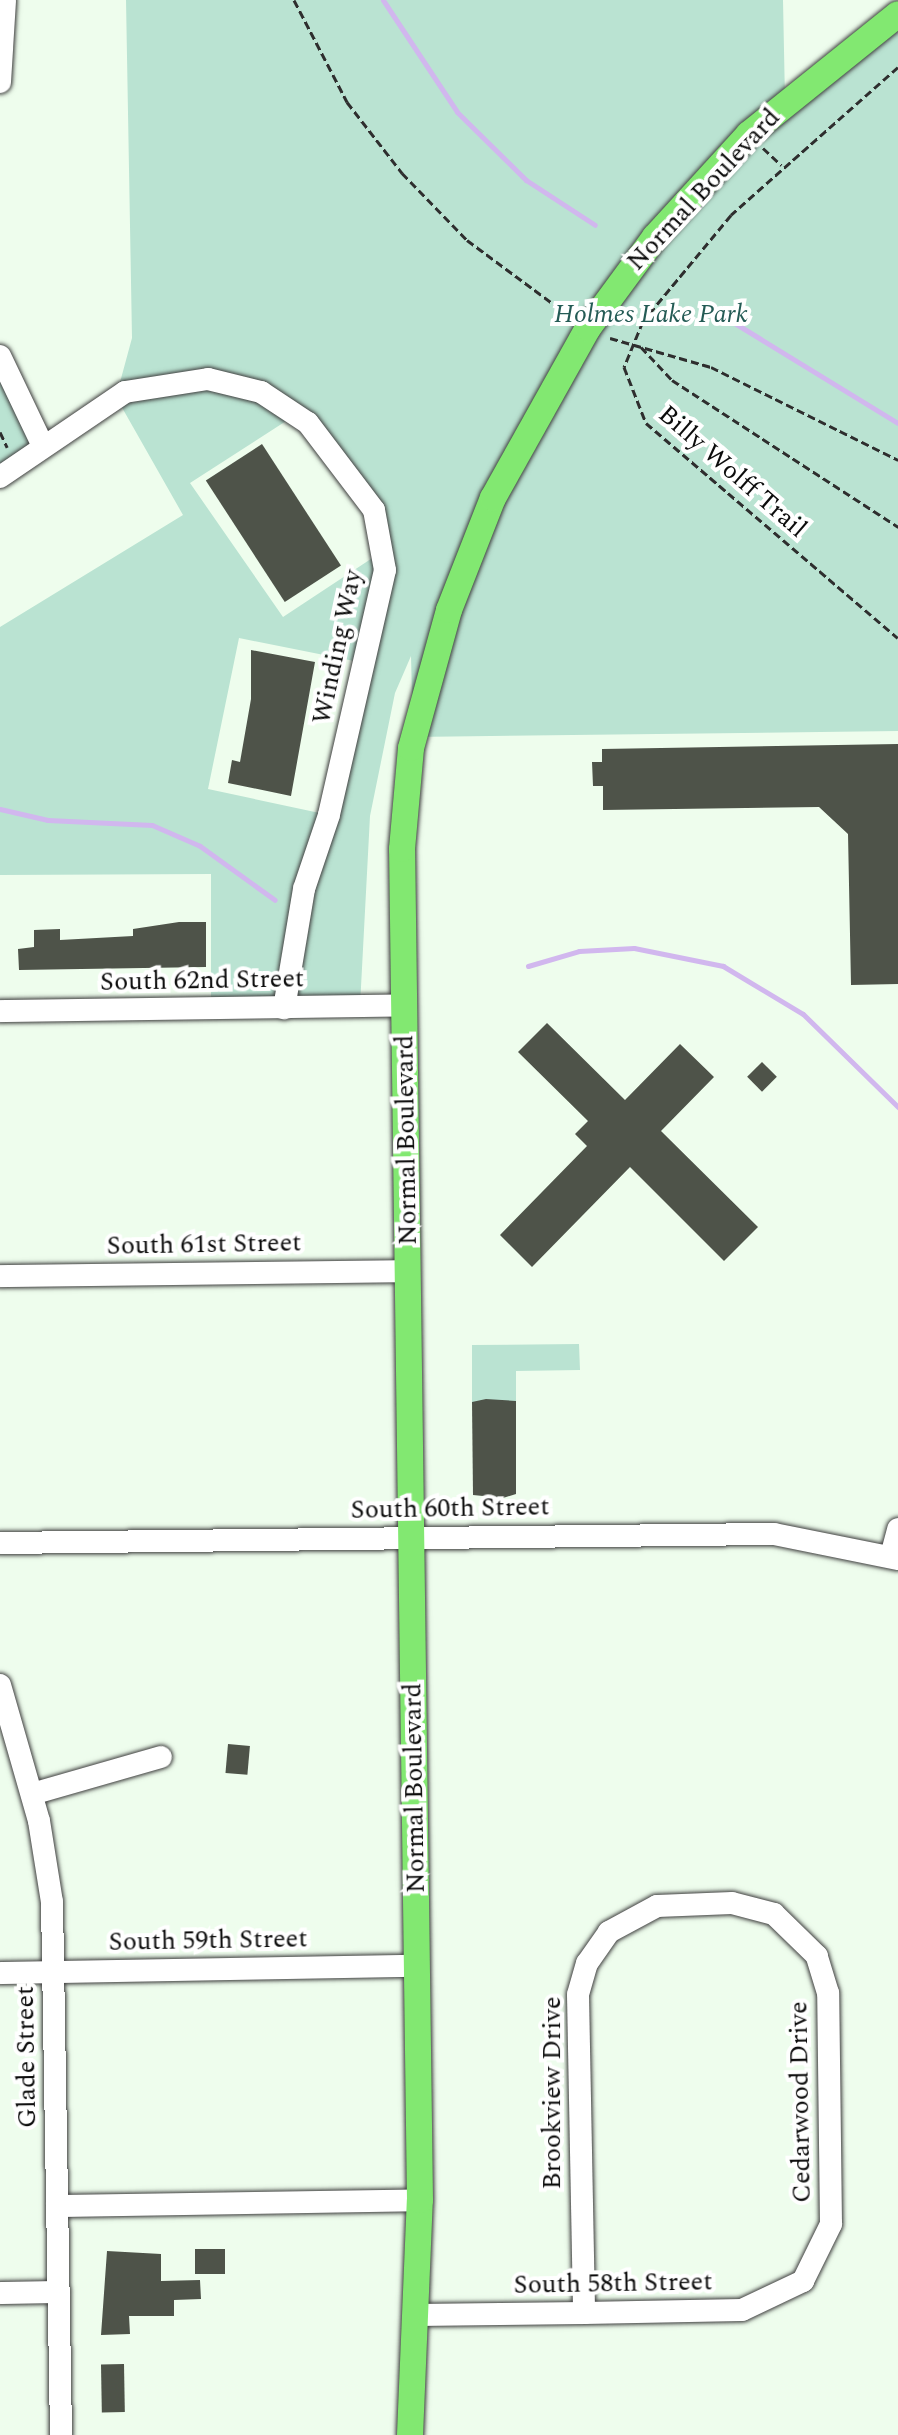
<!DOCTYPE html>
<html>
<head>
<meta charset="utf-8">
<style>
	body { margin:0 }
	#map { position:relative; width:898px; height:2435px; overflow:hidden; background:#eefded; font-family:Spectral,serif }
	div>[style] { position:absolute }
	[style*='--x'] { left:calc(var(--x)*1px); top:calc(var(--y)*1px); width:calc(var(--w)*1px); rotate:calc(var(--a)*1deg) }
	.green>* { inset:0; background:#bae3d2 }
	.stream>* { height:5px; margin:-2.5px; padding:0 2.5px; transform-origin:2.5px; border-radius:2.5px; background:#d1b7ee }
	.building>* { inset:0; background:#4e5349; transform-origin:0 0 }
	.path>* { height:3px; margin-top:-1.5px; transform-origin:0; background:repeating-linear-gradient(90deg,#2e2e2e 0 8px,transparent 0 12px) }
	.roads { filter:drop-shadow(0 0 2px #3f3f3f) drop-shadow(0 0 2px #3f3f3f) }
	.minor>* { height:22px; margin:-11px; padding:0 11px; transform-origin:11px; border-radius:11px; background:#fff }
	.major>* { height:26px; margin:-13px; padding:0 13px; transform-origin:13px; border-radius:13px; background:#82e871 }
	span { translate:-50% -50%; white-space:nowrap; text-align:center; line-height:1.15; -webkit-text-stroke:8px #fff; paint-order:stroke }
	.street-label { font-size:26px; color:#0c0c0c }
	.park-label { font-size:26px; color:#245b55; font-style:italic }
</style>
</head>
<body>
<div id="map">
	<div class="green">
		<i style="clip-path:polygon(evenodd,126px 0,783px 0,785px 100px,898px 14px,898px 731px,413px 737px,411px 656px,395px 693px,370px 816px,360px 1006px,211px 1009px,211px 874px,0 875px,0 627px,183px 515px,116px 397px,132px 338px,126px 0,297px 414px,382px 529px,386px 549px,283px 617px,190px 483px,297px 414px,126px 0,239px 638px,364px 663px,329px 815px,208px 789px,239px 638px)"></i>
		<i style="clip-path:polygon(0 356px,43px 446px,0 477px)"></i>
		<i style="clip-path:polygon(579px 1344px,580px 1370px,516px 1371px,516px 1401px,472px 1402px,472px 1345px)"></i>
	</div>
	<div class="stream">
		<i style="--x:383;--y:0;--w:134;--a:56.5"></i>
		<i style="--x:457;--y:112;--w:97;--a:44.6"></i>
		<i style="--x:526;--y:180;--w:82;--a:33.1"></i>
		<i style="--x:710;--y:308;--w:220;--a:31.5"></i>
		<i style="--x:0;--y:809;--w:49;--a:12.9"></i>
		<i style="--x:48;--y:820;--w:104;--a:2.8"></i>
		<i style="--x:152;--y:825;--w:52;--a:23.6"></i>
		<i style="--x:200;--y:846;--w:92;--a:35.8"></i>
		<i style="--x:528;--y:966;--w:53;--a:-16.4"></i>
		<i style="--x:579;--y:951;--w:55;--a:-3.1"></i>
		<i style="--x:634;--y:948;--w:91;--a:11.4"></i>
		<i style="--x:723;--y:966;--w:93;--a:31"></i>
		<i style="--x:803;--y:1014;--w:133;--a:44.4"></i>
	</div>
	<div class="building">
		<i style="left:262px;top:444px;width:145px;height:67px;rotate:57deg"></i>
		<i style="clip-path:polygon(251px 650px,315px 662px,291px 796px,228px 783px,232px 760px,240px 762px,251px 699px)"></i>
		<i style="clip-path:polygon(898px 744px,898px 984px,851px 985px,848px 834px,819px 807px,603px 810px,603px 786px,593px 786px,592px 762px,602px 762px,602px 749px)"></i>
		<i style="clip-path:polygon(179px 922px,206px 922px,206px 967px,19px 970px,18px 949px,34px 947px,34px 930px,60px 929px,60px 940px,133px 936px,133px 929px)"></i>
		<i style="clip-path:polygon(547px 1023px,625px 1100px,680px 1044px,714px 1077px,661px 1131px,758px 1227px,724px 1261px,630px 1167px,532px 1267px,500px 1235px,587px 1146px,575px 1134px,588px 1121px,518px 1052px)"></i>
		<i style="left:762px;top:1062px;width:21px;height:21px;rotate:45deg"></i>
		<i style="clip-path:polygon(486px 1399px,516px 1401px,516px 1494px,503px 1498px,473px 1495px,472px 1402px)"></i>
		<i style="left:228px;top:1744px;width:22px;height:29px;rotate:5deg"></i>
		<i style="left:195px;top:2249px;width:30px;height:25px"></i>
		<i style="clip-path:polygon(107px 2251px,161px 2254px,161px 2281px,200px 2280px,201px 2299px,174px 2300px,174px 2316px,129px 2316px,130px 2334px,101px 2335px)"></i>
		<i style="left:124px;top:2364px;width:48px;height:23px;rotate:89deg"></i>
	</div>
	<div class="path">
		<i style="--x:294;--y:0;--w:115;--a:62.5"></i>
		<i style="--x:347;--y:102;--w:90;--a:52.2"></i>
		<i style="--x:402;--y:173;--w:93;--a:45.9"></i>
		<i style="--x:467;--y:240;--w:129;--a:36.5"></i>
		<i style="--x:898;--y:67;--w:223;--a:138.5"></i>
		<i style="--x:731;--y:215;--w:138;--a:129.7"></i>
		<i style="--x:643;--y:321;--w:50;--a:112.4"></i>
		<i style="--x:624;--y:367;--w:60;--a:68.6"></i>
		<i style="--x:646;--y:423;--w:331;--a:40.5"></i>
		<i style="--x:763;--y:148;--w:25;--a:43"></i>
		<i style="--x:610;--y:338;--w:105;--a:16"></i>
		<i style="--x:711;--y:367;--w:209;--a:26.4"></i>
		<i style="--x:641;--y:347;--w:45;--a:46.8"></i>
		<i style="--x:672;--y:380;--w:270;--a:33"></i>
		<i style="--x:0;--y:432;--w:17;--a:65"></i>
	</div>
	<div class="roads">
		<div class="minor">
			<i style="--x:0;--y:82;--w:82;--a:-86.5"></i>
			<i style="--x:0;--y:356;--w:100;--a:64.5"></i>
			<i style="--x:0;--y:477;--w:151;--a:-34.2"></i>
			<i style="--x:125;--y:392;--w:84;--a:-8.9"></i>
			<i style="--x:208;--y:379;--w:55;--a:13.8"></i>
			<i style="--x:261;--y:392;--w:56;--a:33.4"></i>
			<i style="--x:308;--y:423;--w:109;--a:52.8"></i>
			<i style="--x:374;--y:510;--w:61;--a:79.6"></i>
			<i style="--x:385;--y:570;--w:251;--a:102.9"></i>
			<i style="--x:329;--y:815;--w:78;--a:108.7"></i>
			<i style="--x:304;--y:889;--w:121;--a:99.5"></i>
			<i style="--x:0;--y:1011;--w:405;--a:-0.8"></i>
			<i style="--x:0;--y:1276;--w:408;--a:-0.7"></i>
			<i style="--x:0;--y:1543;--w:774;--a:-0.67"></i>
			<i style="--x:774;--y:1534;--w:126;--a:11.4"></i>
			<i style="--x:891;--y:1556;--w:28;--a:-75"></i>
			<i style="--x:0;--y:1685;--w:141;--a:74"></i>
			<i style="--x:39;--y:1821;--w:82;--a:80.9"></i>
			<i style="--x:52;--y:1902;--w:533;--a:89.03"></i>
			<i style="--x:32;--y:1794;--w:134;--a:-16"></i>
			<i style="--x:0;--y:1973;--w:418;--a:-1"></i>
			<i style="--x:57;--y:2206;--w:363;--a:-0.9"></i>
			<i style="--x:0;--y:2293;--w:59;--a:-1"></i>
			<i style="--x:417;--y:2315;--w:167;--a:-0.7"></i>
			<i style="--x:584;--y:2313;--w:158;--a:-1.1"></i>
			<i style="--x:742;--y:2310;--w:68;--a:-25.4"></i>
			<i style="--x:803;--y:2281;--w:64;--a:-63.8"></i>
			<i style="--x:831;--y:2224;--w:231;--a:-90.7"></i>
			<i style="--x:828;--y:1993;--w:39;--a:-107"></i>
			<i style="--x:817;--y:1956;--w:60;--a:-135.7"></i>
			<i style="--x:774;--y:1914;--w:43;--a:-165.3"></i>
			<i style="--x:732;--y:1903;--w:75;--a:177.7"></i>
			<i style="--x:657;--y:1906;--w:55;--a:151.6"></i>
			<i style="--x:609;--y:1932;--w:38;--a:125"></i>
			<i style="--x:587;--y:1963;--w:33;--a:106"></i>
			<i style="--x:578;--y:1995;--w:318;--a:88.9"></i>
		</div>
		<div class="major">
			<i style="--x:410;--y:2435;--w:235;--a:-87.6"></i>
			<i style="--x:420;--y:2200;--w:1351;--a:-90.76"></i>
			<i style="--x:402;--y:849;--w:101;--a:-84.9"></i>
			<i style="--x:411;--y:748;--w:143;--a:-74.6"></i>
			<i style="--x:449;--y:610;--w:120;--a:-68.6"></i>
			<i style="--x:493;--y:498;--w:195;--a:-60.8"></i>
			<i style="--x:588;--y:328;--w:113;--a:-53.6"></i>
			<i style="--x:655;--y:237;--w:139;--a:-47.6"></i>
			<i style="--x:749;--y:134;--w:191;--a:-38.8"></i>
		</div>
	</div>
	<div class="street-label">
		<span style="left:704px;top:190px;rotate:-47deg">Normal Boulevard</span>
		<span style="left:732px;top:472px;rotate:41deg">Billy Wolff Trail</span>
		<span style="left:338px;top:647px;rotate:-78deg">Winding Way</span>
		<span style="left:202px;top:981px;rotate:-1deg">South 62nd Street</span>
		<span style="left:407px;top:1140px;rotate:-91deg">Normal Boulevard</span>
		<span style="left:204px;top:1245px;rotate:-1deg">South 61st Street</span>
		<span style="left:450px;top:1509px;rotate:-1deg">South 60th Street</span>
		<span style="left:415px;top:1788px;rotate:-91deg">Normal Boulevard</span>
		<span style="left:208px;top:1941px;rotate:-1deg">South 59th Street</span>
		<span style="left:27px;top:2057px;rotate:-91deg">Glade Street</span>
		<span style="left:553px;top:2093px;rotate:-90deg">Brookview Drive</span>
		<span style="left:801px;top:2102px;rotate:-91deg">Cedarwood Drive</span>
		<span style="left:613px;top:2284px;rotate:-1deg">South 58th Street</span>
	</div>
	<div class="park-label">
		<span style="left:651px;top:315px">Holmes Lake Park</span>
	</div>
</div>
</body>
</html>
